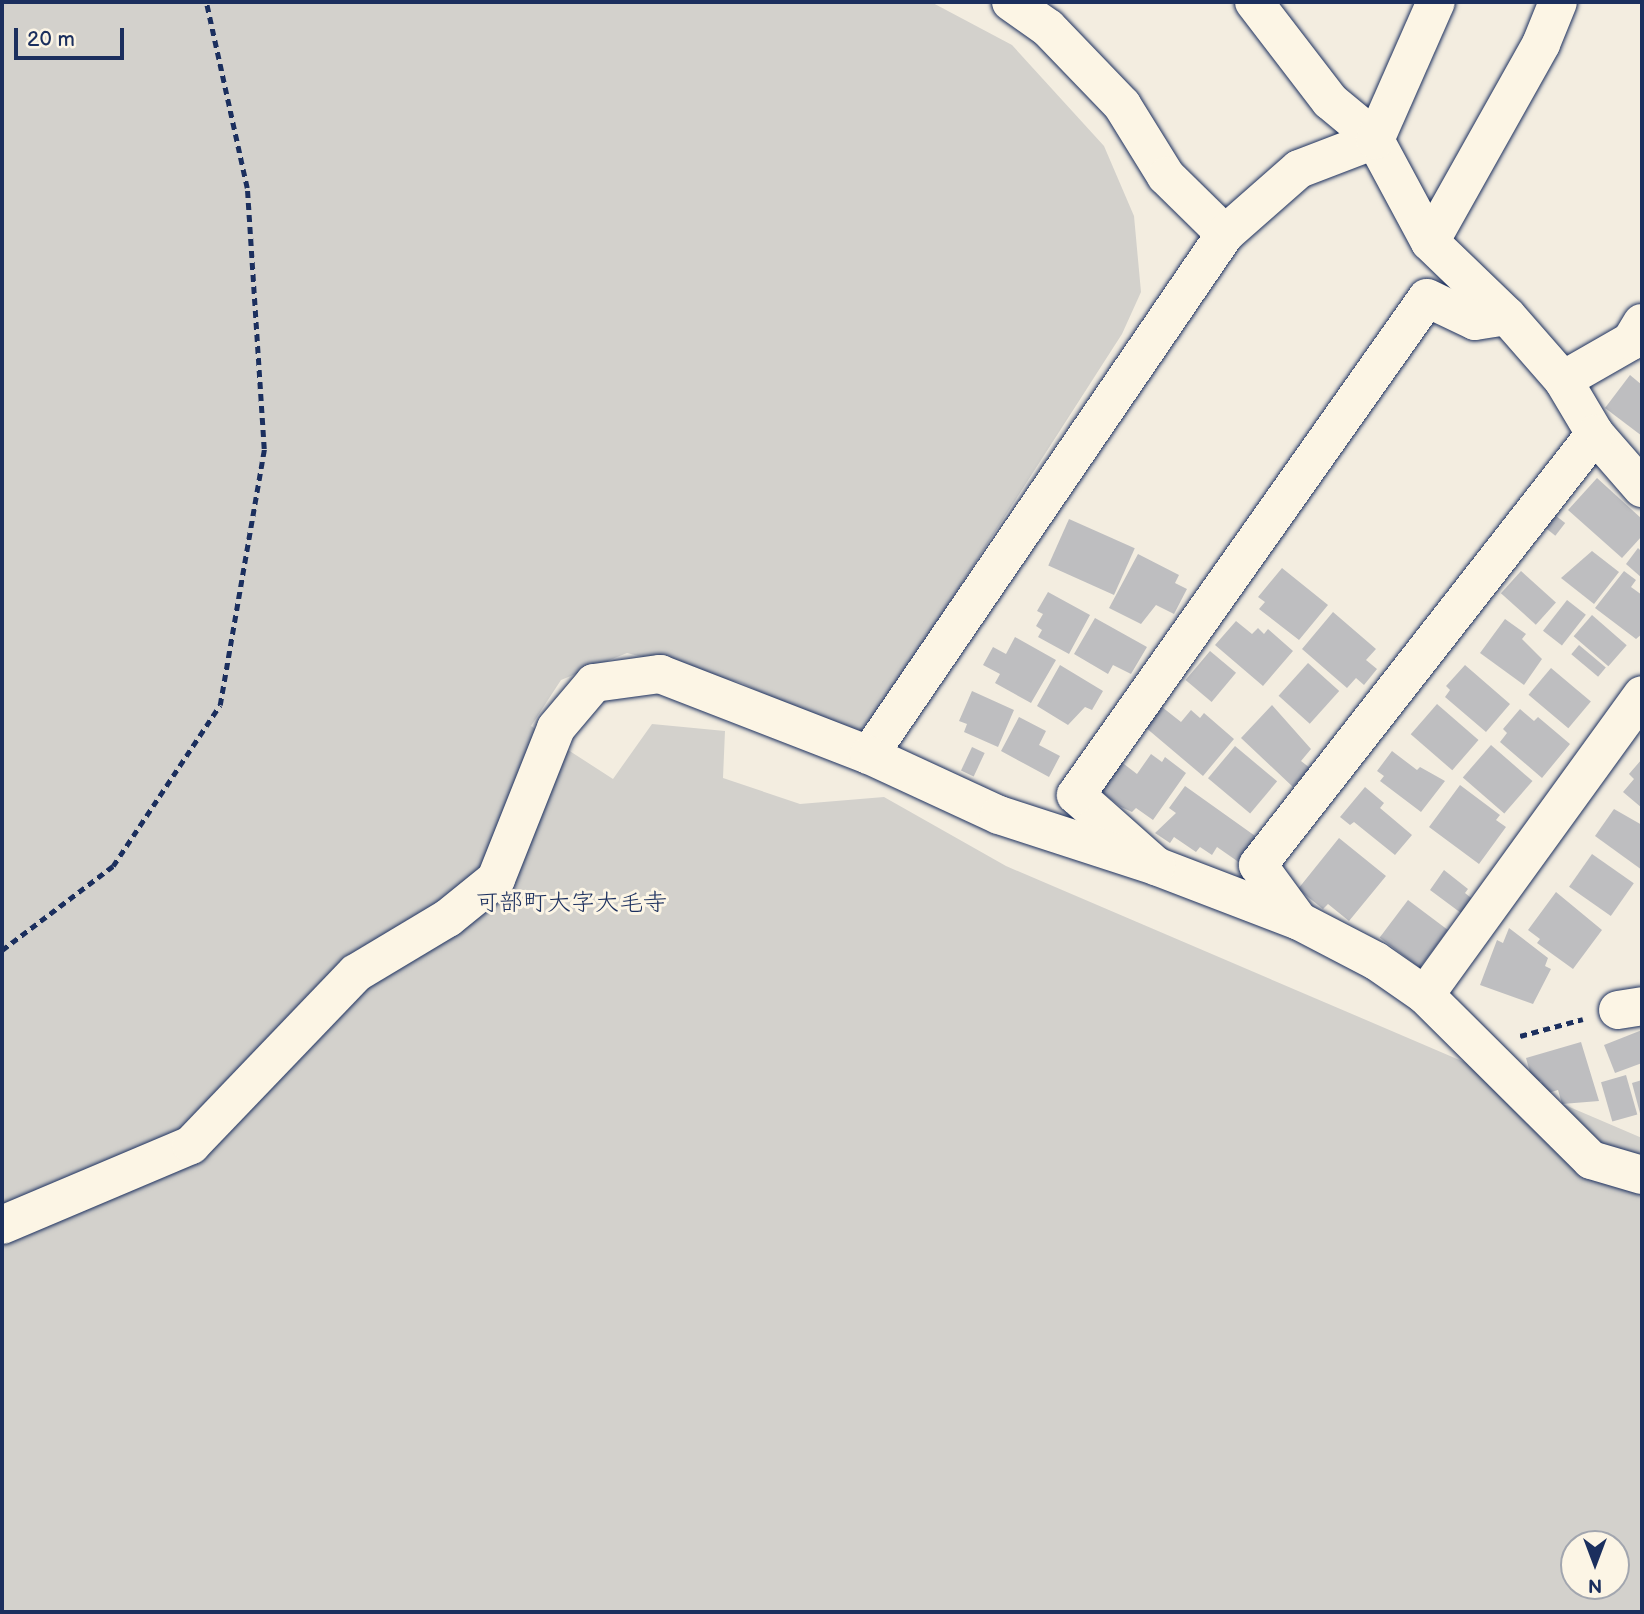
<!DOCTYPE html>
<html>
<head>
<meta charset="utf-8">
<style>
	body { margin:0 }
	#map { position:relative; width:1644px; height:1614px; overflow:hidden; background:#f3ede0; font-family:"Balsamiq Sans","Klee One",sans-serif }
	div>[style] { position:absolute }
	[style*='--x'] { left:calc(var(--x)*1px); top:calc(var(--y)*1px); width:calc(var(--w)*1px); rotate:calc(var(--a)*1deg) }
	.green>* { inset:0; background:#d3d1cc }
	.building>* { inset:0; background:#bebec0; transform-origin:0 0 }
	.path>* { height:4.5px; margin-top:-2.25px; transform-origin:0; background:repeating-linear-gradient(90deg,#1b2f5e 0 7px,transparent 0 12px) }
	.roads { filter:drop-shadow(0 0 2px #1b2f5e) drop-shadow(0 0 2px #1b2f5e) }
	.minor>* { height:38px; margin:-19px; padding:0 19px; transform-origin:19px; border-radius:19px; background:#fcf5e5 }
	span { translate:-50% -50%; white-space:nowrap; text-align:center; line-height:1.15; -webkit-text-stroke:6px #fcf5e5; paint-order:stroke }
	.quarter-label { font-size:24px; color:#1b2f5e }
	.frame { position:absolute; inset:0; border:4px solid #1b2f5e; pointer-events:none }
	.north { position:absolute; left:1560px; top:1530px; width:70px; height:70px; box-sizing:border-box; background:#fcf5e5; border:2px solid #a2a6af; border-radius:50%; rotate:180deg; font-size:19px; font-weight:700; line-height:28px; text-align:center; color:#1b2f5e }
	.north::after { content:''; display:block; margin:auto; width:24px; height:32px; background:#1b2f5e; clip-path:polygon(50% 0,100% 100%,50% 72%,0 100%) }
	.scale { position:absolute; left:14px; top:28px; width:110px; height:32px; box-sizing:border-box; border:4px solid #1b2f5e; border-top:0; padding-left:9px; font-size:21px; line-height:24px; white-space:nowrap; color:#1b2f5e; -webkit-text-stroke:5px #fcf5e5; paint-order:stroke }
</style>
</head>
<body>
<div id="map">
	<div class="green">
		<i style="clip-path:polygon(evenodd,2px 2px,931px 2px,1012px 45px,1104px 146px,1134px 216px,1141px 292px,1122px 334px,887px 700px,854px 739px,742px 683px,627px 653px,561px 680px,531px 726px,613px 779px,652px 724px,725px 731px,723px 778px,800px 804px,884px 797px,1006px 866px,1642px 1138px,1642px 1612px,2px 1612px,2px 2px,1574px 1544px,1616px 1544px,1616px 1586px,1574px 1586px,1574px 1544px)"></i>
	</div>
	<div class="building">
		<i style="clip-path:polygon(1630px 375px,1642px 385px,1642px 436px,1605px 408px)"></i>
		<i style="clip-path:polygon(1597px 478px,1642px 519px,1642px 536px,1622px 558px,1568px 510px)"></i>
		<i style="left:1551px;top:512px;width:18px;height:16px;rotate:38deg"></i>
		<i style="left:1069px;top:519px;width:72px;height:51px;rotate:24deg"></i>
		<i style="clip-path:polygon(1638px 548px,1642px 552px,1642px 578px,1626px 564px)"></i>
		<i style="clip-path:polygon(1592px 551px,1619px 572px,1594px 604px,1561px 578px)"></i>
		<i style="clip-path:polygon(1138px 554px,1179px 575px,1175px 583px,1187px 589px,1174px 614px,1156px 605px,1141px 624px,1109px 608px)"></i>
		<i style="clip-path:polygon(1282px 568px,1328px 605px,1299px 640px,1259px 609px,1265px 602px,1258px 597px)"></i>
		<i style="left:1521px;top:571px;width:47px;height:30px;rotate:42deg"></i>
		<i style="clip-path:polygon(1624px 571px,1636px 580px,1631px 587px,1642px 595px,1642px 634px,1636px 639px,1595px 608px)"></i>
		<i style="clip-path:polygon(1048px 592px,1090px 615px,1069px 654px,1038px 637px,1042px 630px,1036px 626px,1043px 614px,1037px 611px)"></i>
		<i style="left:1567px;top:600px;width:24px;height:39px;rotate:38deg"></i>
		<i style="clip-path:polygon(1333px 612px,1376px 649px,1366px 660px,1377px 669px,1364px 685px,1356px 678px,1347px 688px,1302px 649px)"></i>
		<i style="left:1592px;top:615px;width:46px;height:28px;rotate:41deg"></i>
		<i style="clip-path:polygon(1095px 618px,1147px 647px,1131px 674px,1113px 665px,1108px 674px,1074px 654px)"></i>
		<i style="clip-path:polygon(1505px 619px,1526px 634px,1522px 639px,1542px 659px,1524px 685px,1480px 653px)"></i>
		<i style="clip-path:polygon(1236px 621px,1252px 634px,1258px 628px,1264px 634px,1268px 629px,1293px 651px,1263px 686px,1215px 645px)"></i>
		<i style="clip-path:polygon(1015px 637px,1056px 660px,1031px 703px,995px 683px,1000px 674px,983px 665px,993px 647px,1006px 654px)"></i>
		<i style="left:1579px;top:645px;width:35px;height:12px;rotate:40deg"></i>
		<i style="left:1210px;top:651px;width:34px;height:38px;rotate:40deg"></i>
		<i style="left:1308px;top:663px;width:42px;height:44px;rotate:42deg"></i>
		<i style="clip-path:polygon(1060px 665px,1103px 691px,1092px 710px,1085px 707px,1068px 725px,1037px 706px)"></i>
		<i style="clip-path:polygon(1465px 665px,1510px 704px,1486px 732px,1445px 697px,1450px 690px,1446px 686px)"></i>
		<i style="left:1551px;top:668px;width:52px;height:35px;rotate:40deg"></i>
		<i style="clip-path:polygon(972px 691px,1014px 710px,998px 747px,964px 732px,967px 724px,959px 721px)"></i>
		<i style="left:1437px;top:704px;width:55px;height:40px;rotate:41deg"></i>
		<i style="clip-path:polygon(1272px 705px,1311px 749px,1301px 761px,1310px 768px,1293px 787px,1241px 738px)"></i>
		<i style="clip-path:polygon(1162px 707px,1181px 722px,1191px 710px,1200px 718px,1204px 713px,1234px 739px,1203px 776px,1145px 727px)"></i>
		<i style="clip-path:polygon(1520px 709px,1534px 721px,1538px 717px,1570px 744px,1542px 778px,1500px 742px,1507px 733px,1503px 729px)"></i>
		<i style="clip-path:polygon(1019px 717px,1046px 731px,1039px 745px,1060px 756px,1049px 777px,1001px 751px)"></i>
		<i style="left:1491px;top:745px;width:55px;height:43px;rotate:41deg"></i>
		<i style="left:1235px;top:746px;width:55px;height:42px;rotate:40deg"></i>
		<i style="left:972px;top:747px;width:14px;height:26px;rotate:25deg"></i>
		<i style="clip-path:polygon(1392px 751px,1417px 770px,1420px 767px,1445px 781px,1421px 812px,1380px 781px,1384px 776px,1377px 771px)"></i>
		<i style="clip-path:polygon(1151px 754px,1162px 762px,1165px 757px,1186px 773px,1153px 820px,1136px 808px,1132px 812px,1121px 807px,1099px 790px,1120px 761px,1137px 774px)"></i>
		<i style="clip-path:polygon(1642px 759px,1642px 808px,1623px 792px,1634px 779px,1629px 774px)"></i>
		<i style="clip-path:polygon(1460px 785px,1500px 815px,1496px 820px,1506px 827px,1479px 864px,1429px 827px)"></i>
		<i style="clip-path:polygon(1185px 786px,1258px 838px,1240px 863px,1217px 847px,1212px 855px,1200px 847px,1196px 852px,1174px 837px,1170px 843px,1155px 833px,1176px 813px,1169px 808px)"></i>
		<i style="clip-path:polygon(1365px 787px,1384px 803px,1380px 808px,1412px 835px,1395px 855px,1354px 822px,1350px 825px,1340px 817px)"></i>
		<i style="clip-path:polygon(1614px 809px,1642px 825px,1642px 870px,1595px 836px)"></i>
		<i style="clip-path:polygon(1339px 838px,1386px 876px,1349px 921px,1328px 904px,1323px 909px,1298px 889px)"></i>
		<i style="left:1592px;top:854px;width:51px;height:40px;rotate:35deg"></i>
		<i style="clip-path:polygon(1444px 870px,1468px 889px,1465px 893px,1476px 902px,1465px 916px,1430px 890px)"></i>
		<i style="clip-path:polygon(1556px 892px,1602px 930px,1573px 969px,1537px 943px,1540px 939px,1528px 930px)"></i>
		<i style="left:1408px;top:900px;width:50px;height:47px;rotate:37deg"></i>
		<i style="clip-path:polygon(1509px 928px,1548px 958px,1545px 966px,1551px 969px,1533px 1004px,1480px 985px,1497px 940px,1503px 943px)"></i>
		<i style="clip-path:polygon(1642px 1030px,1642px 1063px,1615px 1073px,1604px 1045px)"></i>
		<i style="clip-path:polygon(1581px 1042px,1599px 1101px,1562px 1104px,1558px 1090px,1545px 1094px,1541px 1081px,1533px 1083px,1526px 1058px)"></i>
		<i style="left:1626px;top:1075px;width:41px;height:26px;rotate:74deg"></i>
		<i style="clip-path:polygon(1642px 1080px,1642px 1117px,1641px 1117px,1632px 1083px)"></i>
	</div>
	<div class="path">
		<i style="--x:2;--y:950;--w:139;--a:-37.1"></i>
		<i style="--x:113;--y:866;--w:193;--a:-56.4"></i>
		<i style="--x:220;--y:705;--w:260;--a:-80.2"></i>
		<i style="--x:264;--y:449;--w:262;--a:-93.7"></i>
		<i style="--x:247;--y:188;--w:190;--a:-102.4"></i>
		<i style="--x:1520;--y:1036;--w:65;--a:-15.1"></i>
	</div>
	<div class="roads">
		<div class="minor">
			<i style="--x:1011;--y:2;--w:45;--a:35.1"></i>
			<i style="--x:1048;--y:28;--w:107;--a:46.1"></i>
			<i style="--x:1122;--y:105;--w:84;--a:58.2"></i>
			<i style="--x:1166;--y:176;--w:83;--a:44.5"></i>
			<i style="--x:1254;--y:2;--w:125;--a:52.5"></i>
			<i style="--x:1330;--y:101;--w:61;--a:39.7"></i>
			<i style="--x:1375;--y:140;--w:116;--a:61.7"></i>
			<i style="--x:1430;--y:242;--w:107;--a:43.9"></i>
			<i style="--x:1507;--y:316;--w:85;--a:48.8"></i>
			<i style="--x:1563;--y:380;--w:63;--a:59.3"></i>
			<i style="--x:1595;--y:434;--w:72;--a:49"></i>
			<i style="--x:1430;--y:242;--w:227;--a:-60.7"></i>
			<i style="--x:1541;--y:44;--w:45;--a:-68"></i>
			<i style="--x:1563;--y:380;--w:78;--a:-29.8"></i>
			<i style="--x:1631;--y:341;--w:21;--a:-59"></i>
			<i style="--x:1595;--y:434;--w:547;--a:128.02"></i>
			<i style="--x:1258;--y:865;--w:69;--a:53.8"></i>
			<i style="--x:1299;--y:921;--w:87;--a:27.5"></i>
			<i style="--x:1376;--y:961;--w:60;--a:34.8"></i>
			<i style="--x:1425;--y:995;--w:234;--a:44.8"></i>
			<i style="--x:1591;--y:1160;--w:53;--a:16.4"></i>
			<i style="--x:869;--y:755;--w:631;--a:-55.66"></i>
			<i style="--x:1225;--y:234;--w:98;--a:-41.3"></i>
			<i style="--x:1299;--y:169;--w:81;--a:-20.9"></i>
			<i style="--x:1375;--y:140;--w:151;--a:-66.2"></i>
			<i style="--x:1299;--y:921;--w:153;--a:-159"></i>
			<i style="--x:1156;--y:866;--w:107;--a:-138.4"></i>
			<i style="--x:1076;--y:795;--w:608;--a:-54.77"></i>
			<i style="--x:1427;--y:298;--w:53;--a:25.6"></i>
			<i style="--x:1475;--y:321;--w:32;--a:-9"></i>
			<i style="--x:1425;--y:995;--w:370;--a:-54.1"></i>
			<i style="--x:1618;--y:1010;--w:24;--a:-9"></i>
			<i style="--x:2;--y:1225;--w:205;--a:-22.9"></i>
			<i style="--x:191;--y:1145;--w:238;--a:-46.2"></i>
			<i style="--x:356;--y:973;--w:107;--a:-30.9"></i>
			<i style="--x:448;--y:918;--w:62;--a:-39.1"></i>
			<i style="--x:496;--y:879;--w:162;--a:-68.3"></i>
			<i style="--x:556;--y:728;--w:59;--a:-49.8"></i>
			<i style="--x:594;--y:683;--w:67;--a:-7.8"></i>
			<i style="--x:660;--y:674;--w:224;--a:21.2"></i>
			<i style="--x:869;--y:755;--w:143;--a:24.8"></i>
			<i style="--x:999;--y:815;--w:165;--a:18"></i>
		</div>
	</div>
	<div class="quarter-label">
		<span style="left:571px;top:903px">可部町大字大毛寺</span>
	</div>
	<div class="frame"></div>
	<div class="north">N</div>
	<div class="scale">20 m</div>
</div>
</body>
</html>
